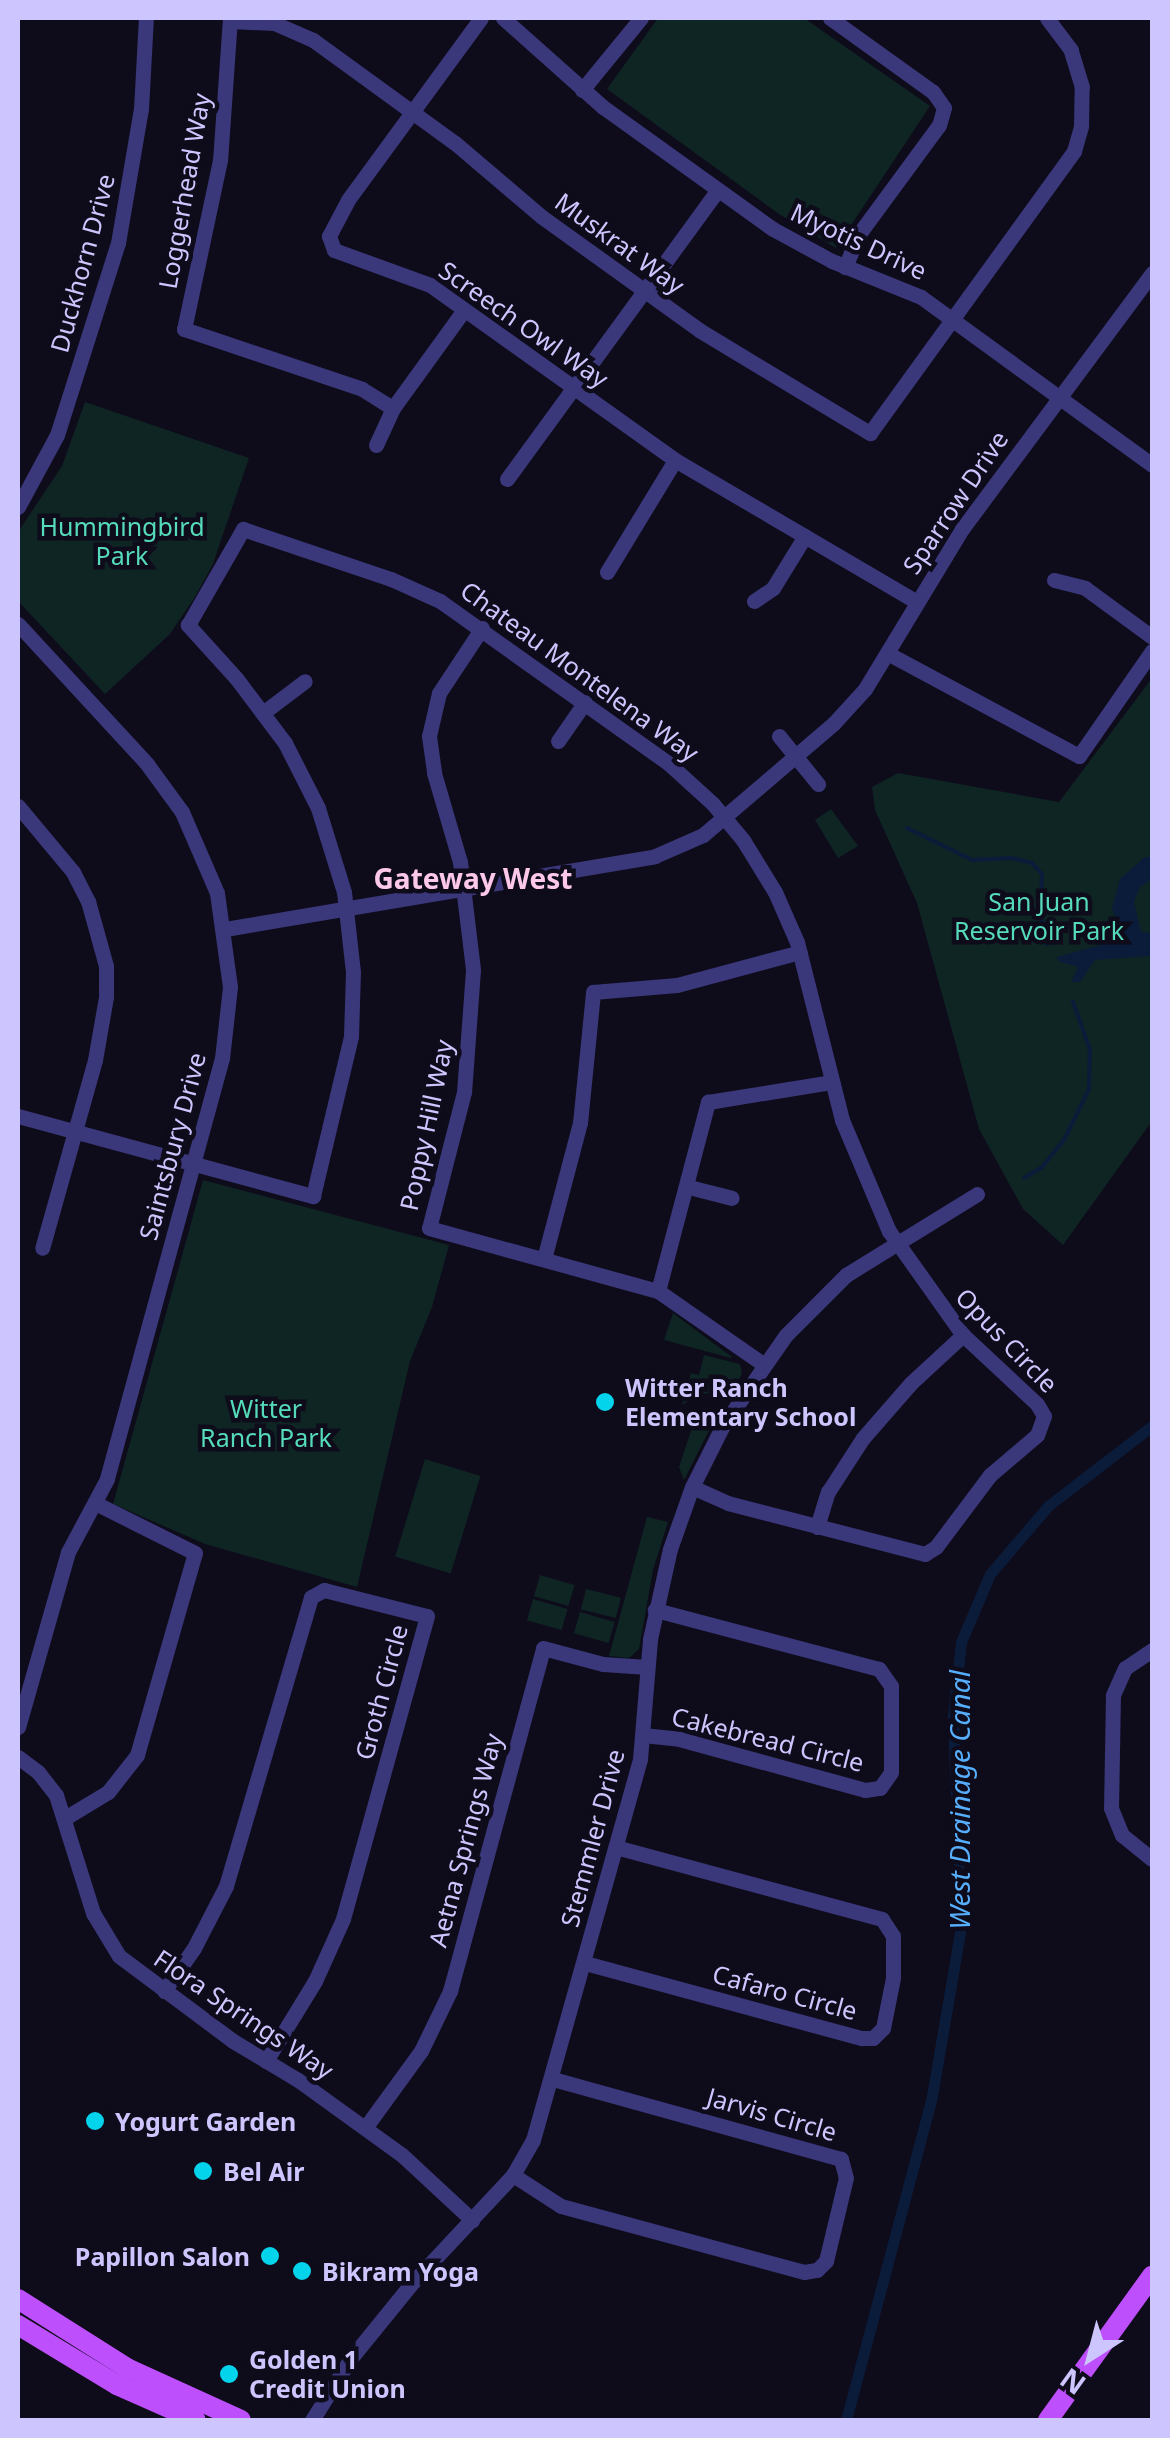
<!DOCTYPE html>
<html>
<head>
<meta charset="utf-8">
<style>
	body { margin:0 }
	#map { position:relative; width:1170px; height:2438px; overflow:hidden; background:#0e0b1b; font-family:"Noto Sans",sans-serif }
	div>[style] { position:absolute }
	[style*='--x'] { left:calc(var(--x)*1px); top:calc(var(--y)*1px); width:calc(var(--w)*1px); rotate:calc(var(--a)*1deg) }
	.green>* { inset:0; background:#0e2524; transform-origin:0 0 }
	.water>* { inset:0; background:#0b1c3a }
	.stream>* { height:4px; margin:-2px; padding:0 2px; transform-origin:2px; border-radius:2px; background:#0b1c3a }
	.canal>* { height:11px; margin:-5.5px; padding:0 5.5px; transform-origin:5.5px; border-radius:5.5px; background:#0b1c3a }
	.minor>* { height:15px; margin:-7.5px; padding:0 7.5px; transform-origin:7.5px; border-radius:7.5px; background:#3a377a }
	.major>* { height:20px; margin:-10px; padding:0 10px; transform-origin:10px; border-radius:10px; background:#bd4ffc }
	.dots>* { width:28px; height:28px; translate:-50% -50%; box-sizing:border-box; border:5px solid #0e0b1b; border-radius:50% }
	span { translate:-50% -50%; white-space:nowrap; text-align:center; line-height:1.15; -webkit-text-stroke:9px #0e0b1b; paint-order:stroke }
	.street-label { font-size:25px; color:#cdc6fe }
	.park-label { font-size:25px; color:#55dbbb }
	.poi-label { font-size:25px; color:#cdc6fe; font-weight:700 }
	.left { translate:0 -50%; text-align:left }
	.right { translate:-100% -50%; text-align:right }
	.neighbourhood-label { font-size:28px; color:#fec8ea; font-weight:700 }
	.water-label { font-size:28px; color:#56aefc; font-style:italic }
	.frame { position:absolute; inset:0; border:20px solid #cdc6fe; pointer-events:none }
	.north { position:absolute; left:1040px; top:2308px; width:100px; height:100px; -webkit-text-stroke:8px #0e0b1b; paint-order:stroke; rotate:216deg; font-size:28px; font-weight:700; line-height:40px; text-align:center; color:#cdc6fe }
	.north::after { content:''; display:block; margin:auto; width:35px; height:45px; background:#cdc6fe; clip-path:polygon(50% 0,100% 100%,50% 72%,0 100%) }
</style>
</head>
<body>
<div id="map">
	<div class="green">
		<i style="clip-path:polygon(658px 18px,804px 18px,930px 106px,836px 248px,779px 214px,607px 89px)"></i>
		<i style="clip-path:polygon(85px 402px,249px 458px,213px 564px,195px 597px,170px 634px,105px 694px,18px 601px,18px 532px,62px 466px)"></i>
		<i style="clip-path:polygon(1152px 678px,1152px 1121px,1063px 1245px,1023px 1209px,979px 1129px,917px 903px,875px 810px,872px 787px,898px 773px,1059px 802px)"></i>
		<i style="clip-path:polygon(831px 809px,858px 846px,838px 858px,815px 820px)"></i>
		<i style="clip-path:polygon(203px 1180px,449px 1245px,432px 1307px,410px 1361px,357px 1587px,205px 1544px,113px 1504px)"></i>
		<i style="clip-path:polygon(673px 1313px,732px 1357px,731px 1358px,664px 1340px)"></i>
		<i style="clip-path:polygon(704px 1355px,740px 1364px,742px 1374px,731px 1392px,700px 1394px,682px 1405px,691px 1373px,699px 1375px)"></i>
		<i style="clip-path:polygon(706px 1408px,720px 1409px,684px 1480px,679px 1467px,695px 1419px)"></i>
		<i style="left:425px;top:1459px;width:58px;height:102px;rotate:17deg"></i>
		<i style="clip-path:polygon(647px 1517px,668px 1522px,653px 1570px,639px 1649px,629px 1658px,609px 1656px)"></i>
		<i style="left:540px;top:1575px;width:36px;height:22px;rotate:16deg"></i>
		<i style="left:586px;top:1589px;width:36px;height:21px;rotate:14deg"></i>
		<i style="left:533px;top:1599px;width:36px;height:22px;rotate:16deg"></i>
		<i style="left:580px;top:1612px;width:36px;height:22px;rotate:16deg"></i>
	</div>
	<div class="water">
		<i style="clip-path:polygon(1145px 857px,1152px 857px,1152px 879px,1140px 887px,1134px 902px,1141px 932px,1152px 933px,1152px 956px,1095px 960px,1080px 982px,1071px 982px,1078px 967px,1058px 961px,1057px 957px,1104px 944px,1117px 934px,1118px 924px,1112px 909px,1120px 879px)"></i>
	</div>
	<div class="stream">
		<i style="--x:907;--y:828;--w:72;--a:26.2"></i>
		<i style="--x:972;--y:860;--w:39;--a:-3"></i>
		<i style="--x:1011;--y:858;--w:22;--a:13"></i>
		<i style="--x:1032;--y:863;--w:15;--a:48"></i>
		<i style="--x:1042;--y:874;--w:35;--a:93"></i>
		<i style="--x:1040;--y:909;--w:36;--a:79"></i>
		<i style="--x:1024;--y:1178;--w:21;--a:-31"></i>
		<i style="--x:1042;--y:1167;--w:35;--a:-51"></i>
		<i style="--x:1064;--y:1140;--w:57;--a:-63.9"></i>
		<i style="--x:1089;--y:1089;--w:39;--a:-89"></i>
		<i style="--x:1090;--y:1050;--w:51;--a:-109.5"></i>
	</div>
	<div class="canal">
		<i style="--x:846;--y:2420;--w:335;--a:-75.1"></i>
		<i style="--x:932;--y:2096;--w:171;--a:-80.3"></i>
		<i style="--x:961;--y:1927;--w:211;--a:-92.2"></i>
		<i style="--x:953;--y:1716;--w:74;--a:-83.8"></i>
		<i style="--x:961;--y:1642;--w:74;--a:-66.9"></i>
		<i style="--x:990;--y:1574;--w:89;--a:-49.5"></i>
		<i style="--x:1048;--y:1506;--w:131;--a:-37.6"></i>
	</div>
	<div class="minor">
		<i style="--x:230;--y:18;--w:142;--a:94"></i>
		<i style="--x:220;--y:160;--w:173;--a:102"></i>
		<i style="--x:184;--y:329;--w:188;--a:18.6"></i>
		<i style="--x:362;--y:389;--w:36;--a:32"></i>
		<i style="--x:481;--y:18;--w:225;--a:126.2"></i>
		<i style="--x:348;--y:200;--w:41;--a:117.8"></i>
		<i style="--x:329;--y:236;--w:15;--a:70"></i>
		<i style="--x:334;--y:250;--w:102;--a:20"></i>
		<i style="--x:430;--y:285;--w:301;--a:35.5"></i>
		<i style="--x:675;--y:460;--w:281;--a:30.4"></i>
		<i style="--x:503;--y:18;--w:134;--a:41.7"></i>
		<i style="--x:603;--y:107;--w:209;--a:35.7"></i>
		<i style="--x:773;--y:229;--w:67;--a:28.5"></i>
		<i style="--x:832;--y:261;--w:96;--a:22"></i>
		<i style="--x:921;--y:297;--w:286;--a:36"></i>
		<i style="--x:830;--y:18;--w:127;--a:35.7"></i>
		<i style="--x:933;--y:92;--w:19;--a:55"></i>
		<i style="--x:944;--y:108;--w:18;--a:106"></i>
		<i style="--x:939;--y:125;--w:135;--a:126.3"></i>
		<i style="--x:859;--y:234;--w:36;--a:113"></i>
		<i style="--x:230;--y:21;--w:44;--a:2.6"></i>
		<i style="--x:274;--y:23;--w:43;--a:23.6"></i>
		<i style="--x:313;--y:40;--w:175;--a:36"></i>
		<i style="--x:455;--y:143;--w:114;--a:40.4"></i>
		<i style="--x:542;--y:217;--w:193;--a:35.7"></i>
		<i style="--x:699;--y:330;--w:200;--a:31.1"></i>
		<i style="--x:870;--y:433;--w:348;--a:-54.1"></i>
		<i style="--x:1074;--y:151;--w:26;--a:-74"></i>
		<i style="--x:1081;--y:126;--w:39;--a:-89"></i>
		<i style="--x:1082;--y:87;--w:39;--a:-107"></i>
		<i style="--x:1071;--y:50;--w:40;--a:-127"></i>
		<i style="--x:582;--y:90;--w:93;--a:-50.7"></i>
		<i style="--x:376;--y:445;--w:41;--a:-65.3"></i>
		<i style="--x:393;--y:408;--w:121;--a:-54.1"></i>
		<i style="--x:507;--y:479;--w:358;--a:-53.9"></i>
		<i style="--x:18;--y:507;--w:82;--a:-61.6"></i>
		<i style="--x:57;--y:435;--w:201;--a:-72.4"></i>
		<i style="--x:118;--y:243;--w:136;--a:-80.3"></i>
		<i style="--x:141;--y:109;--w:91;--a:-86.9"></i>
		<i style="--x:607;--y:572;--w:131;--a:-58.7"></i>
		<i style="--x:1054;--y:580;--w:32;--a:14"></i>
		<i style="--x:1085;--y:588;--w:83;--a:36.2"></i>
		<i style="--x:754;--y:601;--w:23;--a:-34"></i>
		<i style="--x:773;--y:588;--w:61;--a:-58.4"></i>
		<i style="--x:18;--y:624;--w:190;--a:47.3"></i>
		<i style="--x:147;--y:764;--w:59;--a:53.9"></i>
		<i style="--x:182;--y:812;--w:88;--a:66.6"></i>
		<i style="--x:217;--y:893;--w:95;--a:82.1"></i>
		<i style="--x:230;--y:987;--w:71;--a:96.4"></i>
		<i style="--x:222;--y:1058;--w:436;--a:105.3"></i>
		<i style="--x:107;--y:1479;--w:83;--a:118.1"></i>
		<i style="--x:68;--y:1552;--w:182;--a:105.9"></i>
		<i style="--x:482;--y:628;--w:78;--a:123.5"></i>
		<i style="--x:439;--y:693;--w:44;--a:103.1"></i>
		<i style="--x:429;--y:736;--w:37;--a:82"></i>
		<i style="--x:434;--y:773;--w:93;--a:73.7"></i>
		<i style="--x:460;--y:862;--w:109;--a:83.1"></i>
		<i style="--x:473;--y:970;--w:122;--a:94.2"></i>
		<i style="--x:464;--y:1092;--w:140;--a:104.4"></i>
		<i style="--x:429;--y:1228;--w:238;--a:15.4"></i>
		<i style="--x:658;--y:1291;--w:128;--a:34.8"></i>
		<i style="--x:887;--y:653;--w:218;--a:28.2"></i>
		<i style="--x:1079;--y:756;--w:128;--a:-55.2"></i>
		<i style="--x:264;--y:712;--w:51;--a:-37.1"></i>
		<i style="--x:779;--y:736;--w:62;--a:50.9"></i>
		<i style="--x:558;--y:741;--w:47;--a:-55.3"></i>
		<i style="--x:18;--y:806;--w:86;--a:50.2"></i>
		<i style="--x:73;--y:872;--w:33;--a:63"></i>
		<i style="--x:88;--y:901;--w:67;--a:74.5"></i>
		<i style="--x:106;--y:966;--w:31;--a:90"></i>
		<i style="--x:106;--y:997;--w:64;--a:99.9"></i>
		<i style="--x:95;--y:1060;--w:195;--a:105.7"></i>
		<i style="--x:225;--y:929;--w:436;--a:-9.6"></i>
		<i style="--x:655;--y:856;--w:52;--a:-23.6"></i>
		<i style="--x:703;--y:835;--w:172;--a:-40.5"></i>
		<i style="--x:834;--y:723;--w:46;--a:-47.6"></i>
		<i style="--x:865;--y:689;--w:187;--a:-58.8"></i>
		<i style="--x:962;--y:529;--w:319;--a:-53.4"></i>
		<i style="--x:18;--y:1116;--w:306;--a:15.2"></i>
		<i style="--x:313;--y:1196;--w:164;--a:-76.6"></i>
		<i style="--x:351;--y:1036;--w:64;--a:-88.2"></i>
		<i style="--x:353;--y:972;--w:81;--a:-96.4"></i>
		<i style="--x:344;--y:892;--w:88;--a:-107.2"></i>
		<i style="--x:318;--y:808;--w:73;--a:-116.9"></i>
		<i style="--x:285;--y:743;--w:81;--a:-127"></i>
		<i style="--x:236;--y:678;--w:72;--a:-132.2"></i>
		<i style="--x:188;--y:625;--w:111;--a:-60.2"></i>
		<i style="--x:243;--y:529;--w:156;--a:18.7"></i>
		<i style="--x:391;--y:579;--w:54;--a:24.2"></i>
		<i style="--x:440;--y:601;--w:280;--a:35.4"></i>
		<i style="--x:668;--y:763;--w:61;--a:42.3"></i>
		<i style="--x:713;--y:804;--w:47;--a:50.2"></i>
		<i style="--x:743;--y:840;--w:61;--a:58.4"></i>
		<i style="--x:775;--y:892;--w:55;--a:66.3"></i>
		<i style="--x:797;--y:942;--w:184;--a:75.8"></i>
		<i style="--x:842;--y:1120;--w:121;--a:67.1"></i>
		<i style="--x:889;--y:1231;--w:128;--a:54.6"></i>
		<i style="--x:963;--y:1335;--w:101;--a:43"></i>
		<i style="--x:1037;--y:1404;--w:14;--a:60"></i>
		<i style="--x:1044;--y:1416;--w:20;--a:110"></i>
		<i style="--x:1037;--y:1435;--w:62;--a:139.6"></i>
		<i style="--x:990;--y:1475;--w:90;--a:126.9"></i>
		<i style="--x:936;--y:1547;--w:13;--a:148"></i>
		<i style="--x:925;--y:1554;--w:203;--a:-165.5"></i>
		<i style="--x:728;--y:1503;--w:39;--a:-156"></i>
		<i style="--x:689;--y:1187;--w:44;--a:14.3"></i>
		<i style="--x:544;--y:1259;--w:141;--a:-75.2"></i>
		<i style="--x:580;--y:1123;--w:132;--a:-84.3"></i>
		<i style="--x:593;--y:992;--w:84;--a:-4.8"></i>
		<i style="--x:677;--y:985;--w:127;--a:-15"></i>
		<i style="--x:658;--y:1291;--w:196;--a:-75.2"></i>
		<i style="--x:708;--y:1102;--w:126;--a:-9.2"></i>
		<i style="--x:817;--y:1527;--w:37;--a:-73"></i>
		<i style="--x:828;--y:1492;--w:64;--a:-57.1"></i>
		<i style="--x:863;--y:1438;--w:73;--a:-48.9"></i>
		<i style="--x:911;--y:1383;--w:71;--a:-42.7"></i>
		<i style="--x:1152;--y:1650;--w:32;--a:146"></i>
		<i style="--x:1125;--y:1668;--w:30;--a:114"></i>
		<i style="--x:1113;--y:1695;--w:113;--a:91"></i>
		<i style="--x:1111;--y:1808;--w:29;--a:68"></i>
		<i style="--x:1122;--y:1835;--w:38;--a:39"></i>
		<i style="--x:643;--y:1735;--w:36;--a:6"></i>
		<i style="--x:679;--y:1739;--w:193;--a:15.3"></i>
		<i style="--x:865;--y:1790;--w:15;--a:-8"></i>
		<i style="--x:880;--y:1788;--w:19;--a:-55"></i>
		<i style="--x:891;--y:1772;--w:86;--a:-90"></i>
		<i style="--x:891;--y:1686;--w:21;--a:-125"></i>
		<i style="--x:879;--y:1669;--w:232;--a:-165.2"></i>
		<i style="--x:18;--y:1757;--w:25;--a:37"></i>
		<i style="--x:38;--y:1772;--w:29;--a:52"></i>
		<i style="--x:56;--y:1795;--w:124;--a:72.6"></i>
		<i style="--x:93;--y:1913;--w:50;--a:58.8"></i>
		<i style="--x:119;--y:1956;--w:142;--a:36.7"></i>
		<i style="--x:233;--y:2041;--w:76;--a:31"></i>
		<i style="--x:298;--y:2080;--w:128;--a:35.8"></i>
		<i style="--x:402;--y:2155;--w:96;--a:42.9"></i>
		<i style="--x:65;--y:1818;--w:50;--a:-31.2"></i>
		<i style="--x:108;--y:1792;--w:47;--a:-51.9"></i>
		<i style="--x:137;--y:1755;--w:210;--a:-74"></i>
		<i style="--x:195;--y:1553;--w:112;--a:-153.4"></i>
		<i style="--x:585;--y:1963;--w:287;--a:15.2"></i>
		<i style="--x:862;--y:2038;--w:11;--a:0"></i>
		<i style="--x:873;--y:2038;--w:14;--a:-45"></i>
		<i style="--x:883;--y:2028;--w:51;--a:-78.7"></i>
		<i style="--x:893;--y:1978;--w:42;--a:-90"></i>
		<i style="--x:893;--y:1936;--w:20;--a:-123"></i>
		<i style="--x:882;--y:1919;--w:276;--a:-164.9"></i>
		<i style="--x:164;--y:1991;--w:52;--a:-55.1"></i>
		<i style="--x:194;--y:1948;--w:70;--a:-62.7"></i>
		<i style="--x:226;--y:1886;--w:301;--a:-73.6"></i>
		<i style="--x:311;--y:1597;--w:15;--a:-28"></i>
		<i style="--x:324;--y:1590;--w:106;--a:14.2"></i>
		<i style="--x:427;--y:1616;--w:314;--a:105.5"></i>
		<i style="--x:343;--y:1919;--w:68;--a:114.3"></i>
		<i style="--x:315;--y:1981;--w:94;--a:121.5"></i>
		<i style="--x:365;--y:2128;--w:95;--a:-54"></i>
		<i style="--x:421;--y:2051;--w:67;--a:-64.2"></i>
		<i style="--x:450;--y:1991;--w:355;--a:-74.8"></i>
		<i style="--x:543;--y:1648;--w:62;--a:14.9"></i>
		<i style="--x:603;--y:1664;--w:44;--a:3.9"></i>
		<i style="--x:513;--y:2175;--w:57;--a:32.9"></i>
		<i style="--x:561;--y:2206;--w:252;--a:15.2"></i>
		<i style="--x:804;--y:2272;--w:13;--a:-9"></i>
		<i style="--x:817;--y:2270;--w:13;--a:-45"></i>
		<i style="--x:826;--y:2261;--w:85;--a:-76.5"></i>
		<i style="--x:846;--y:2178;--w:20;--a:-105"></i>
		<i style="--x:841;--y:2159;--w:299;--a:-164.5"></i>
		<i style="--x:312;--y:2420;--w:73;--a:-57.8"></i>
		<i style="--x:351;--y:2358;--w:97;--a:-50.9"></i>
		<i style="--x:412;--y:2283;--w:148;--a:-46.9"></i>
		<i style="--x:513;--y:2175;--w:40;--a:-60.3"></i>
		<i style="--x:533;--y:2140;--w:396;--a:-74.3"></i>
		<i style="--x:640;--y:1759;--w:120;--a:-85.2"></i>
		<i style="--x:650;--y:1639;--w:92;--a:-77.5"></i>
		<i style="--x:670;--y:1549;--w:66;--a:-70.5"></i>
		<i style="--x:692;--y:1487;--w:67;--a:-63.4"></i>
		<i style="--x:722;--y:1427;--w:112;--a:-55.2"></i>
		<i style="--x:786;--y:1335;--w:85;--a:-45"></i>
		<i style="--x:846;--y:1275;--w:154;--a:-31.7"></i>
	</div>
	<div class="major">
		<i style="--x:18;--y:2299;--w:129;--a:32.3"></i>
		<i style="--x:127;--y:2368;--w:125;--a:24.5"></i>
		<i style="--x:18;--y:2325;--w:116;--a:31.2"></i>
		<i style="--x:117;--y:2385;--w:86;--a:23.9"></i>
		<i style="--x:1048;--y:2420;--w:178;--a:-54.2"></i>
	</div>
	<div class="dots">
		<i style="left:605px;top:1402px;background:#04d3ec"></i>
		<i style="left:95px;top:2121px;background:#04d3ec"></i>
		<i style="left:203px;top:2171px;background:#04d3ec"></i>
		<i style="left:270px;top:2256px;background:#04d3ec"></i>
		<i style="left:302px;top:2271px;background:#04d3ec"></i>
		<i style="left:229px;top:2374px;background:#04d3ec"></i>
	</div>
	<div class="street-label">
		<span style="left:184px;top:191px;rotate:-80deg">Loggerhead Way</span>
		<span style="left:859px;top:241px;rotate:25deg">Myotis Drive</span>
		<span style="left:620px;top:243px;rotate:36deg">Muskrat Way</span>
		<span style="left:82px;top:263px;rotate:-75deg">Duckhorn Drive</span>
		<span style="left:524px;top:324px;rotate:35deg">Screech Owl Way</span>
		<span style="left:955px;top:502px;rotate:-56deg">Sparrow Drive</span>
		<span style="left:580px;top:671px;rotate:36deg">Chateau Montelena Way</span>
		<span style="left:426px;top:1125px;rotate:-78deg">Poppy Hill Way</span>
		<span style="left:172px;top:1146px;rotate:-75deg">Saintsbury Drive</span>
		<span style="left:1007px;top:1340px;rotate:46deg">Opus Circle</span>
		<span style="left:381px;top:1692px;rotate:-75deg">Groth Circle</span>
		<span style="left:768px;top:1739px;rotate:14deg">Cakebread Circle</span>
		<span style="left:592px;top:1838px;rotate:-75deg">Stemmler Drive</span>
		<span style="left:465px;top:1840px;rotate:-75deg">Aetna Springs Way</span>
		<span style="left:785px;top:1992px;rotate:15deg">Cafaro Circle</span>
		<span style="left:244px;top:2014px;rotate:34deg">Flora Springs Way</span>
		<span style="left:772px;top:2114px;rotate:16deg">Jarvis Circle</span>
	</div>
	<div class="park-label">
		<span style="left:122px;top:541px">Hummingbird<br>Park</span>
		<span style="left:1039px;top:916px">San Juan<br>Reservoir Park</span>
		<span style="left:266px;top:1423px">Witter<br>Ranch Park</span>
	</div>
	<div class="poi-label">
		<span class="left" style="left:625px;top:1402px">Witter Ranch<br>Elementary School</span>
		<span class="left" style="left:115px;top:2121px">Yogurt Garden</span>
		<span class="left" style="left:223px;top:2171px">Bel Air</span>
		<span class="right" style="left:250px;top:2256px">Papillon Salon</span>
		<span class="left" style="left:322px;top:2271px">Bikram Yoga</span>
		<span class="left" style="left:249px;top:2374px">Golden 1<br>Credit Union</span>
	</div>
	<div class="neighbourhood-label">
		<span style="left:473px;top:878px">Gateway West</span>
	</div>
	<div class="water-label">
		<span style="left:959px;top:1800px;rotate:-90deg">West Drainage Canal</span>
	</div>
	<div class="frame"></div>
	<div class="north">N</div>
</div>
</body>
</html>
